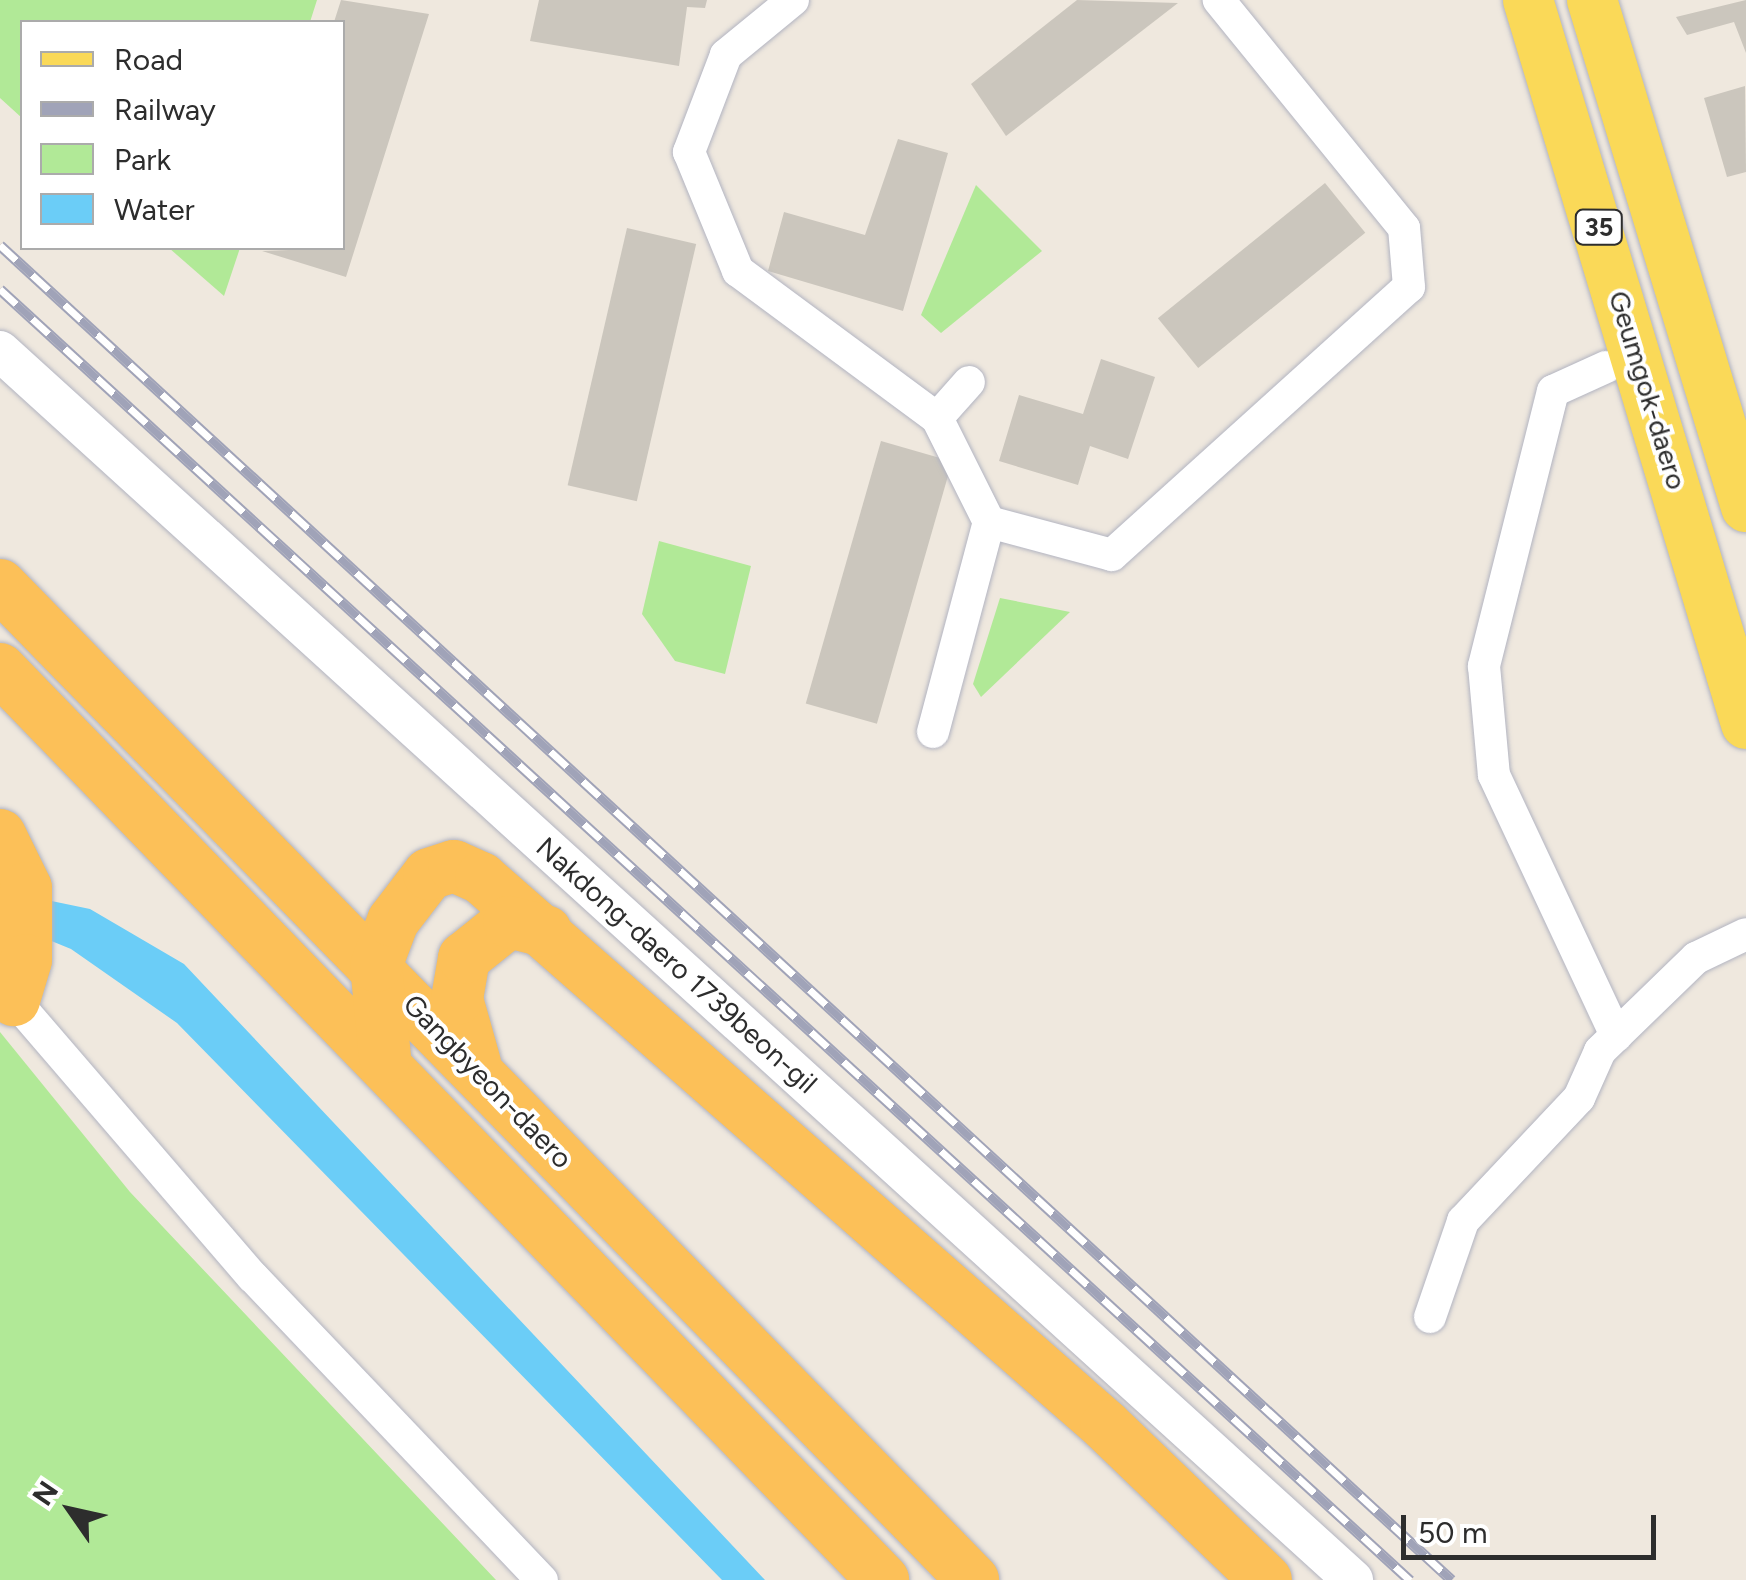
<!DOCTYPE html>
<html>
<head>
<meta charset="utf-8">
<style>
	body { margin:0 }
	#map { position:relative; width:1746px; height:1580px; overflow:hidden; background:#efe8de; font-family:Figtree,sans-serif }
	div>[style] { position:absolute }
	[style*='--x'] { left:calc(var(--x)*1px); top:calc(var(--y)*1px); width:calc(var(--w)*1px); rotate:calc(var(--a)*1deg) }
	.green>* { inset:0; background:#b1e997 }
	.water>* { inset:0; background:#6bcdf7 }
	.building>* { inset:0; background:#cbc6bd; transform-origin:0 0 }
	.roads { filter:drop-shadow(0 0 2px #b2b4c1) drop-shadow(0 0 2px #b2b4c1) }
	.minor>* { height:32px; margin:-16px; padding:0 16px; transform-origin:16px; border-radius:16px; background:#fff }
	.tertiary>* { height:40px; margin:-20px; padding:0 20px; transform-origin:20px; border-radius:20px; background:#fff }
	.primary>* { height:50px; margin:-25px; padding:0 25px; transform-origin:25px; border-radius:25px; background:#fad958 }
	.trunk>* { height:52px; margin:-26px; padding:0 26px; transform-origin:26px; border-radius:26px; background:#fcc058 }
	.rail>* { height:11px; margin-top:-5.5px; transform-origin:0; background:repeating-linear-gradient(90deg,#fff 0 22px,#a0a3b8 0 44px); box-sizing:border-box; border-block:2px solid #a0a3b8 }
	span { translate:-50% -50%; white-space:nowrap; text-align:center; line-height:1.15; -webkit-text-stroke:8px #fff; paint-order:stroke }
	.shield-label span { padding:2px 8px; background:#fff; border:2px solid; border-radius:8px; -webkit-text-stroke-width:0 }
	.shield-label { font-size:25px; color:#2d2d2d; font-weight:700 }
	.street-label { font-size:28px; color:#2d2d2d }
	.legend { position:absolute; left:20px; top:20px; width:325px; height:230px; box-sizing:border-box; background:#fff; border:2px solid #ababab; margin:0; padding:12px 18px; list-style:none; font-size:30px; color:#2d2d2d }
	.legend li { display:flex; align-items:center; gap:20px; height:50px }
	.legend b { width:50px; border:2px solid #ababab }
	.north { position:absolute; left:20px; top:1460px; width:100px; height:100px; -webkit-text-stroke:8px #fff; paint-order:stroke; rotate:304deg; font-size:28px; font-weight:700; line-height:40px; text-align:center; color:#2d2d2d }
	.north::after { content:''; display:block; margin:auto; width:35px; height:45px; background:#2d2d2d; clip-path:polygon(50% 0,100% 100%,50% 72%,0 100%) }
	.scale { position:absolute; left:1401px; top:1515px; width:255px; height:45px; box-sizing:border-box; border:5px solid #2d2d2d; border-top:0; padding-left:12px; font-size:30px; line-height:35px; white-space:nowrap; color:#2d2d2d; -webkit-text-stroke:8px #fff; paint-order:stroke }
</style>
</head>
<body>
<div id="map">
	<div class="green">
		<i style="clip-path:polygon(0 0,317px 0,310px 22px,22px 22px,22px 118px,0 98px)"></i>
		<i style="clip-path:polygon(976px 185px,1042px 251px,941px 333px,921px 315px)"></i>
		<i style="clip-path:polygon(169px 248px,240px 248px,224px 296px)"></i>
		<i style="clip-path:polygon(659px 541px,751px 566px,725px 674px,675px 661px,642px 614px)"></i>
		<i style="clip-path:polygon(1000px 598px,1070px 612px,981px 697px,973px 684px)"></i>
		<i style="clip-path:polygon(0 1032px,130px 1192px,496px 1580px,0 1580px)"></i>
	</div>
	<div class="water">
		<i style="clip-path:polygon(37px 898px,90px 909px,184px 964px,765px 1580px,722px 1580px,177px 1023px,71px 949px,0 920px)"></i>
	</div>
	<div class="building">
		<i style="clip-path:polygon(341px 0,429px 14px,346px 277px,262px 251px,342px 248px,342px 22px,334px 22px)"></i>
		<i style="clip-path:polygon(539px 0,707px 0,705px 8px,687px 7px,679px 66px,530px 41px)"></i>
		<i style="clip-path:polygon(1077px 0,1178px 3px,1006px 136px,971px 84px)"></i>
		<i style="clip-path:polygon(1746px 0,1746px 53px,1734px 22px,1687px 35px,1676px 17px)"></i>
		<i style="clip-path:polygon(1745px 86px,1746px 172px,1727px 177px,1704px 98px)"></i>
		<i style="clip-path:polygon(898px 139px,948px 153px,903px 311px,768px 271px,784px 212px,865px 235px)"></i>
		<i style="left:1325px;top:183px;width:64px;height:215px;rotate:51deg"></i>
		<i style="left:627px;top:228px;width:71px;height:264px;rotate:13deg"></i>
		<i style="clip-path:polygon(1101px 359px,1155px 377px,1128px 459px,1090px 446px,1078px 485px,999px 461px,1019px 395px,1083px 414px)"></i>
		<i style="left:881px;top:441px;width:74px;height:273px;rotate:16deg"></i>
	</div>
	<div class="roads">
		<div class="minor">
			<i style="--x:793;--y:0;--w:87;--a:140.6"></i>
			<i style="--x:726;--y:55;--w:104;--a:110.9"></i>
			<i style="--x:689;--y:152;--w:129;--a:67.6"></i>
			<i style="--x:738;--y:271;--w:247;--a:36.5"></i>
			<i style="--x:937;--y:418;--w:116;--a:63.4"></i>
			<i style="--x:989;--y:522;--w:127;--a:15"></i>
			<i style="--x:1112;--y:555;--w:400;--a:-42.1"></i>
			<i style="--x:1409;--y:287;--w:59;--a:-94.8"></i>
			<i style="--x:1404;--y:228;--w:294;--a:-129.1"></i>
			<i style="--x:1606;--y:367;--w:58;--a:155.6"></i>
			<i style="--x:1553;--y:391;--w:284;--a:104.1"></i>
			<i style="--x:1484;--y:666;--w:109;--a:84.8"></i>
			<i style="--x:1494;--y:775;--w:288;--a:64.9"></i>
			<i style="--x:937;--y:418;--w:48;--a:-48.4"></i>
			<i style="--x:933;--y:732;--w:217;--a:-75.1"></i>
			<i style="--x:4;--y:988;--w:381;--a:49.3"></i>
			<i style="--x:253;--y:1277;--w:419;--a:46.4"></i>
			<i style="--x:1430;--y:1317;--w:102;--a:-71"></i>
			<i style="--x:1463;--y:1221;--w:169;--a:-46.7"></i>
			<i style="--x:1579;--y:1098;--w:51;--a:-65.9"></i>
			<i style="--x:1600;--y:1051;--w:134;--a:-44.1"></i>
			<i style="--x:1696;--y:958;--w:55;--a:-25.6"></i>
		</div>
		<div class="tertiary">
			<i style="--x:0;--y:351;--w:1828;--a:42.25"></i>
		</div>
		<div class="primary">
			<i style="--x:1528;--y:0;--w:756;--a:73.24"></i>
			<i style="--x:1592;--y:0;--w:530;--a:73.1"></i>
		</div>
		<div class="trunk">
			<i style="--x:0;--y:585;--w:1392;--a:45.64"></i>
			<i style="--x:0;--y:669;--w:1269;--a:45.89"></i>
			<i style="--x:0;--y:835;--w:59;--a:63.9"></i>
			<i style="--x:26;--y:888;--w:72;--a:90"></i>
			<i style="--x:26;--y:960;--w:42;--a:106.7"></i>
			<i style="--x:385;--y:1057;--w:91;--a:-95.6"></i>
			<i style="--x:376;--y:966;--w:48;--a:-69.3"></i>
			<i style="--x:393;--y:921;--w:59;--a:-52.5"></i>
			<i style="--x:429;--y:874;--w:26;--a:-18"></i>
			<i style="--x:454;--y:866;--w:30;--a:24"></i>
			<i style="--x:481;--y:878;--w:831;--a:41.24"></i>
			<i style="--x:1106;--y:1426;--w:222;--a:43.9"></i>
			<i style="--x:475;--y:1063;--w:66;--a:-105.7"></i>
			<i style="--x:457;--y:999;--w:42;--a:-80.3"></i>
			<i style="--x:464;--y:958;--w:58;--a:-38.7"></i>
			<i style="--x:509;--y:922;--w:38;--a:14"></i>
		</div>
	</div>
	<div class="rail">
		<i style="--x:0;--y:245;--w:1972;--a:42.6"></i>
		<i style="--x:0;--y:289;--w:1912;--a:42.48"></i>
	</div>
	<div class="shield-label">
		<span style="left:1599px;top:227px">35</span>
	</div>
	<div class="street-label">
		<span style="left:1648px;top:390px;rotate:73deg">Geumgok-daero</span>
		<span style="left:677px;top:965px;rotate:42deg">Nakdong-daero 1739beon-gil</span>
		<span style="left:488px;top:1081px;rotate:46deg">Gangbyeon-daero</span>
	</div>
	<ul class="legend">
	<li><b style="height:12px;background:#fad958"></b>Road</li>
	<li><b style="height:12px;background:#a0a3b8"></b>Railway</li>
	<li><b style="height:28px;background:#b1e997"></b>Park</li>
	<li><b style="height:28px;background:#6bcdf7"></b>Water</li>
	</ul>
	<div class="north">N</div>
	<div class="scale">50 m</div>
</div>
</body>
</html>
